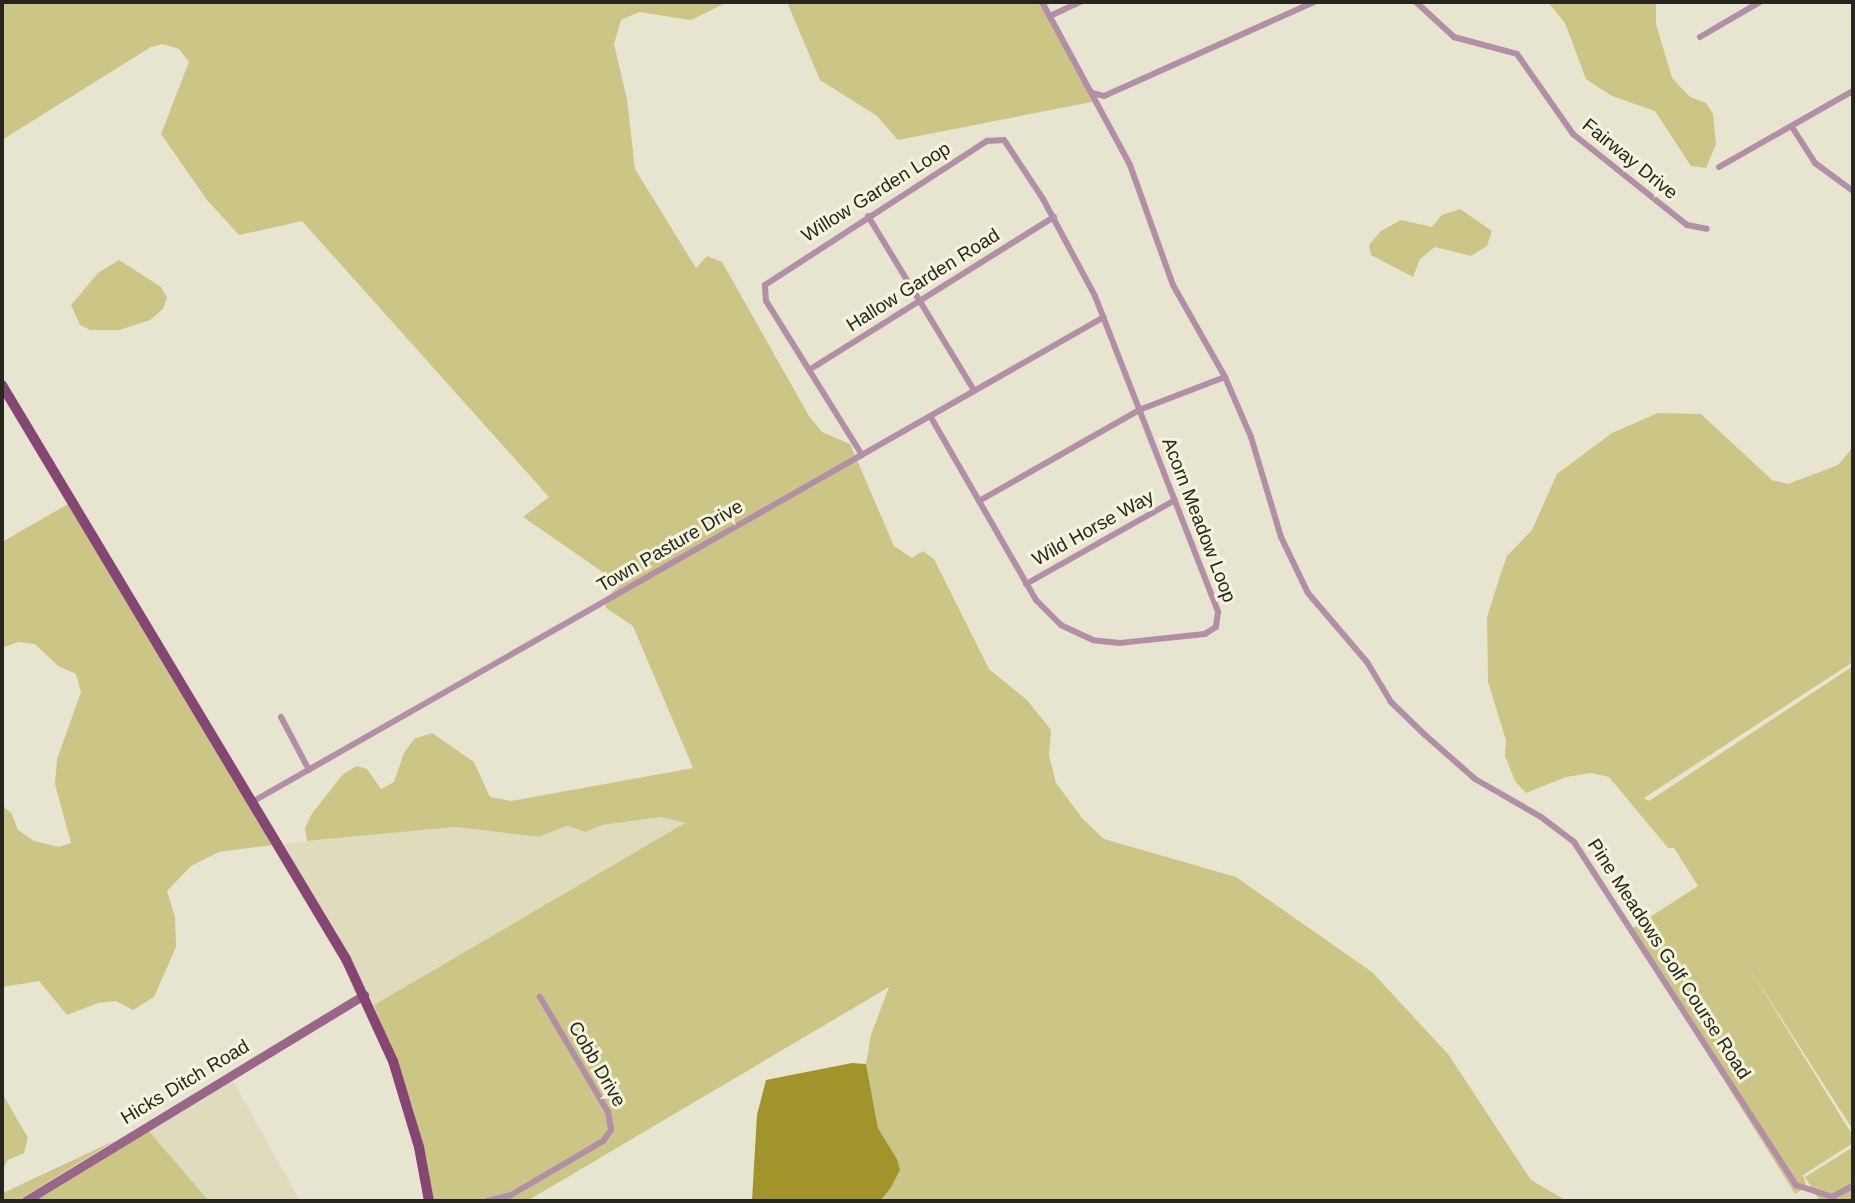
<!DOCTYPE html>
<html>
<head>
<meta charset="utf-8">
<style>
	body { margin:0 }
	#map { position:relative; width:1855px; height:1203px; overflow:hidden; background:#e7e5cf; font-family:Helvetica,sans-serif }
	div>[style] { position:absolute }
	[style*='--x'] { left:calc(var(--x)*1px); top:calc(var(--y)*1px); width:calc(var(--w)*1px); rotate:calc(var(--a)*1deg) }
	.built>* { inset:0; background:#dfdcbe }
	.green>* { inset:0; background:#ccc686 }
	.water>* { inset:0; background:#a0942b }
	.street>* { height:6px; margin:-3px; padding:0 3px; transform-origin:3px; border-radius:3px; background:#b38ea7 }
	.secondary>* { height:9px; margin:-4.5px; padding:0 4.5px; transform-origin:4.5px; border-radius:4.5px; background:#996589 }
	.primary>* { height:10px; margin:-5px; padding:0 5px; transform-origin:5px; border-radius:5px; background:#854673 }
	span { translate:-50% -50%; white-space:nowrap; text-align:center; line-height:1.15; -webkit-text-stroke:6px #f4f3dc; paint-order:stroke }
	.street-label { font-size:19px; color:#27261e }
	.frame { position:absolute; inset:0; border:4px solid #27261e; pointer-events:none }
</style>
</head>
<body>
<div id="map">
	<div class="built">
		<i style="clip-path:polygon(662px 817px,686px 823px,374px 1005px,282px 844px,455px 827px,539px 837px,567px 826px,586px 832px,602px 825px)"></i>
		<i style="clip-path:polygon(232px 1079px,300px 1201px,209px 1201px,148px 1130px)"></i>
	</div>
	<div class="green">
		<i style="clip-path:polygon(2px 2px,728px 2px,691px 20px,639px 12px,621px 20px,614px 44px,627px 99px,635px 169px,696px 268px,707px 256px,722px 262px,809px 416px,822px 432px,850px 444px,894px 546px,912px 558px,923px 551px,934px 559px,989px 669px,1027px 700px,1051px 730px,1049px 755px,1056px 783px,1082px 818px,1104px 839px,1236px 877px,1372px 972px,1448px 1054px,1531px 1180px,1567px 1201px,880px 1201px,890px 1189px,897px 1159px,878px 1128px,866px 1064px,871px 1035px,889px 987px,527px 1201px,434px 1201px,413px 1108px,374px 1005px,685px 823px,662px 817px,602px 825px,586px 832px,567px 826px,539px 837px,455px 827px,307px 841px,305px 828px,311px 815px,343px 774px,357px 766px,367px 769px,381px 789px,394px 782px,404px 753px,414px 739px,432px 733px,474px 762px,490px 797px,511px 801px,693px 768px,633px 626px,606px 608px,605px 600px,620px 584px,523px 517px,549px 497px,302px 221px,239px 235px,207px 200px,161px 134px,189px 62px,179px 49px,162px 44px,151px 47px,2px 140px)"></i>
		<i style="clip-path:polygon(787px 2px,1045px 2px,1097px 101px,898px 140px,877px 116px,820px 80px)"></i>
		<i style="clip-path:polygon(1548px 2px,1656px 2px,1656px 24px,1672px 78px,1690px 97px,1706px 103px,1713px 114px,1716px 144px,1706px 168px,1691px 166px,1655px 111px,1612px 96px,1586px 79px,1565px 23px)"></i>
		<i style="clip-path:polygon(1460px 209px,1492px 231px,1487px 246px,1471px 256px,1435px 247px,1420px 259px,1413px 277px,1371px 255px,1369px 245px,1381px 231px,1401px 220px,1432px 227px,1442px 215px)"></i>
		<i style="clip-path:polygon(119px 260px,161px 287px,167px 298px,163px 309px,150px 320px,119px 330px,90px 330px,80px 325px,71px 305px,98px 273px)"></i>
		<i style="clip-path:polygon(1658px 413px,1701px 414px,1772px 480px,1788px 484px,1838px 465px,1853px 447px,1853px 662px,1644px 798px,1649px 801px,1853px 666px,1853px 1130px,1748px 966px,1853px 1136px,1853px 1143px,1803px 1175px,1807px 1187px,1795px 1194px,1630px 930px,1698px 886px,1674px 848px,1668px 848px,1609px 777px,1591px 773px,1566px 777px,1526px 793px,1515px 781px,1505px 756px,1506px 740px,1488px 682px,1487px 617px,1500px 576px,1507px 556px,1532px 530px,1557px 474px,1612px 433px)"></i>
		<i style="clip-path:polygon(68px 504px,272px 845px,219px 852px,191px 866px,167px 891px,175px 917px,176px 947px,154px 997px,133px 1010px,116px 1001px,98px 1003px,67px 1015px,39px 981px,2px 987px,2px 805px,12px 814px,18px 830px,34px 841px,59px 847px,71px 843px,55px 784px,57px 759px,81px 692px,76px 674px,58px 666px,35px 644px,18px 642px,2px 648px,2px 542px)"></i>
		<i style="clip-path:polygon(2px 1093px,28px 1138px,24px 1153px,8px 1160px,2px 1170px)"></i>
		<i style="clip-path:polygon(148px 1130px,209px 1201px,33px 1201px)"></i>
		<i style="clip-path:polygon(116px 1140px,17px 1201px,2px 1201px,2px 1187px,3px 1193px)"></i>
		<i style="clip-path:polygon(1853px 1147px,1853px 1201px,1820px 1201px,1805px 1177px)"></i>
	</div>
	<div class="water">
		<i style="clip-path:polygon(852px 1063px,866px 1064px,878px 1128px,897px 1159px,900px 1170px,890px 1189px,880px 1201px,752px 1201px,757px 1115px,766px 1080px)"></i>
	</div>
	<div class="street">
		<i style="--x:1042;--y:2;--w:185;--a:61.6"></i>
		<i style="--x:1130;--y:165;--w:127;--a:70.3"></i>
		<i style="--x:1173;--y:285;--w:106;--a:60.5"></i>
		<i style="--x:1225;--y:377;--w:65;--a:66.6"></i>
		<i style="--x:1251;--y:437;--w:104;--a:73.3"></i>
		<i style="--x:1281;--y:537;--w:62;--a:64.3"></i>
		<i style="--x:1308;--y:593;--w:91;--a:49.5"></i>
		<i style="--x:1367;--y:662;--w:47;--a:59"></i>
		<i style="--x:1391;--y:702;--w:46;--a:44.1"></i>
		<i style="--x:1424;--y:734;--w:68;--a:41.4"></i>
		<i style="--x:1475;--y:779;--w:76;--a:29.9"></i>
		<i style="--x:1541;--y:817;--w:41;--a:37.1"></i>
		<i style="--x:1574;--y:842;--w:409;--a:57.1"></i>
		<i style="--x:1796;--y:1185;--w:38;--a:18"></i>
		<i style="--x:1832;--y:1197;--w:24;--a:-28"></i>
		<i style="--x:1416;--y:2;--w:52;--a:42.6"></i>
		<i style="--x:1454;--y:37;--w:65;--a:15.1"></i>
		<i style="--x:1517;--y:54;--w:98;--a:55"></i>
		<i style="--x:1573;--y:134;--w:146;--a:38.6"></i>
		<i style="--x:1687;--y:225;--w:20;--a:11"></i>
		<i style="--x:1050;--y:16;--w:33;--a:-25"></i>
		<i style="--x:1700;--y:37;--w:69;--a:-30.3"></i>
		<i style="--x:1092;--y:93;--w:12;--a:14"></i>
		<i style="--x:1104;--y:96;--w:230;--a:-24.1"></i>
		<i style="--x:1792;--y:127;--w:43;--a:57.4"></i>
		<i style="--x:1815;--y:163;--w:47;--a:36.4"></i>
		<i style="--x:1719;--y:167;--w:154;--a:-29.6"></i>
		<i style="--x:868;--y:216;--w:204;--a:58.7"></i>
		<i style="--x:809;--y:370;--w:289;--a:-32"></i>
		<i style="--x:862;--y:455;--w:181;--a:-121.9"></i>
		<i style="--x:766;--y:301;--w:16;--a:-94"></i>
		<i style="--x:765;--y:285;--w:265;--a:-33"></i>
		<i style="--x:987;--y:141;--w:17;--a:-3"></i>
		<i style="--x:1004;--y:140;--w:71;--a:56.5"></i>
		<i style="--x:1043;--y:199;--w:110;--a:61.8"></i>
		<i style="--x:1095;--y:296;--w:339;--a:68.7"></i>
		<i style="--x:1218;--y:612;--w:15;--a:98"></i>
		<i style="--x:1216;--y:627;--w:13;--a:148"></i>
		<i style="--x:1205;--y:634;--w:85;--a:174"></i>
		<i style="--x:1120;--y:643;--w:27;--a:-174"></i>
		<i style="--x:1093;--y:640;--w:35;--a:-155"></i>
		<i style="--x:1061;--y:625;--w:35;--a:-135"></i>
		<i style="--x:1036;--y:600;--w:212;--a:-119.9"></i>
		<i style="--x:979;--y:501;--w:184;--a:-29.6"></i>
		<i style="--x:1139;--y:410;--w:92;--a:-21"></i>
		<i style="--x:1026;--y:584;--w:171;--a:-29.4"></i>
		<i style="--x:281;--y:717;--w:60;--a:62.2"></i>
		<i style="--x:252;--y:802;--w:980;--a:-29.65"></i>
		<i style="--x:487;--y:1201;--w:25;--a:-14"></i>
		<i style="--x:511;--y:1195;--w:107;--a:-30.4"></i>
		<i style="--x:603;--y:1141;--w:14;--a:-54"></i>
		<i style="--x:611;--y:1130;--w:18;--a:-99"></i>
		<i style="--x:608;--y:1112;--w:134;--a:-120.6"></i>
	</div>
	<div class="secondary">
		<i style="--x:25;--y:1201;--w:397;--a:-31.3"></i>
	</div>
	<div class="primary">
		<i style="--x:2;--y:385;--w:669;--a:59.07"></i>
		<i style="--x:346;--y:959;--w:112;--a:65.3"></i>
		<i style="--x:393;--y:1061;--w:90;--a:73.2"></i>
		<i style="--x:419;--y:1147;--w:55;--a:79.5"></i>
	</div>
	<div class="street-label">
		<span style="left:1630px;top:159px;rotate:39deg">Fairway Drive</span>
		<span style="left:876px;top:192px;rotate:-32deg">Willow Garden Loop</span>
		<span style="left:923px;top:280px;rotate:-32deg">Hallow Garden Road</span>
		<span style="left:1199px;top:520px;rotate:69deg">Acorn Meadow Loop</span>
		<span style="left:1093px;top:528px;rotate:-29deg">Wild Horse Way</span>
		<span style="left:670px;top:546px;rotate:-30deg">Town Pasture Drive</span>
		<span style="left:1669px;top:959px;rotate:57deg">Pine Meadows Golf Course Road</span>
		<span style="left:597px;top:1064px;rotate:60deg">Cobb Drive</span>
		<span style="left:185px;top:1082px;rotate:-31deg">Hicks Ditch Road</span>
	</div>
	<div class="frame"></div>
</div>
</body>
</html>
